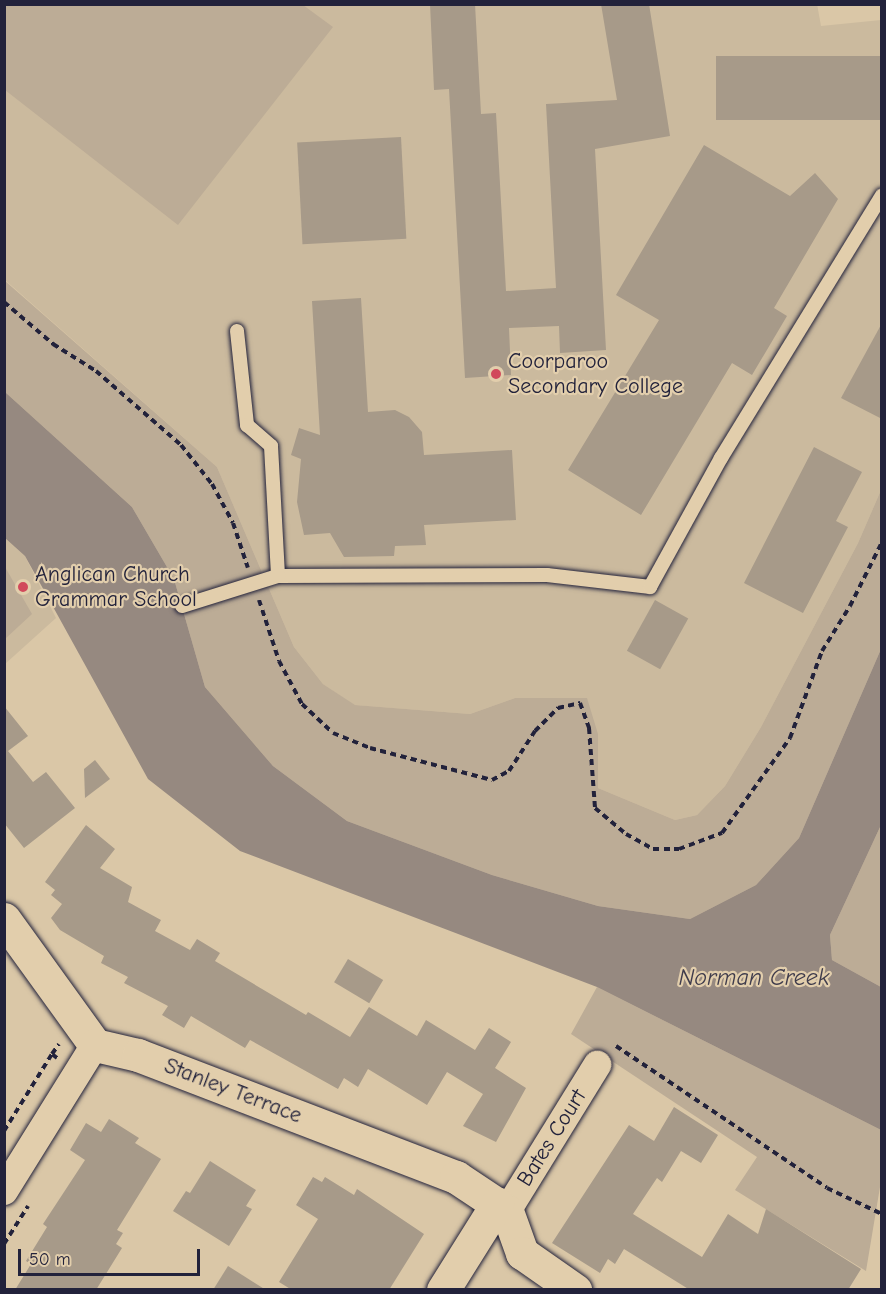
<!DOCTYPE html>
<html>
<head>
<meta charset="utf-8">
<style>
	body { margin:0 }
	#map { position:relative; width:886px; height:1294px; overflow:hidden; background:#dac7a7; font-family:"Comic Neue",sans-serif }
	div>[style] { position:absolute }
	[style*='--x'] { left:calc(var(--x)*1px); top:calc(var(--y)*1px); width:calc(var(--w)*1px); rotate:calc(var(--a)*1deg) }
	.built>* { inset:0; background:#cbba9e }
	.green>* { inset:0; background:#bcac96 }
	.water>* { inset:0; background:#968980 }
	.building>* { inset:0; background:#a79a89; transform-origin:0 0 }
	.path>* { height:4px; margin-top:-2px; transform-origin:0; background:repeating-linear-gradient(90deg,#22223b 0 6px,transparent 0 10.5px) }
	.roads { filter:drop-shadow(0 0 2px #22223b) drop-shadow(0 0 2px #22223b) }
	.lane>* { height:14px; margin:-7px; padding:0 7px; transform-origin:7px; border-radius:7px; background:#e2ceac }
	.street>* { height:28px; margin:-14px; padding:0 14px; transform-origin:14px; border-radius:14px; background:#e2ceac }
	.secondary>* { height:33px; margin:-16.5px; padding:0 16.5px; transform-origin:16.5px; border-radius:16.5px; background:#e2ceac }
	.dots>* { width:16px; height:16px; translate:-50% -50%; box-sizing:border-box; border:3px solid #e2ceac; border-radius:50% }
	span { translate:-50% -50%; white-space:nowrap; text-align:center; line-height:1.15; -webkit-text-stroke:4.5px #e2ceac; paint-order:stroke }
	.poi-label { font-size:22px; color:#22223b }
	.left { translate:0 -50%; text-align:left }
	.street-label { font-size:22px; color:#22223b }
	.water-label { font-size:24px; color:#3f3c4c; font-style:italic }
	.frame { position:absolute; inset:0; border:6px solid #22223b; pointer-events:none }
	.scale { position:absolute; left:18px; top:1249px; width:182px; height:27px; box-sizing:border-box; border:3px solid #22223b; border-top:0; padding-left:8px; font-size:18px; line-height:21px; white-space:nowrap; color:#22223b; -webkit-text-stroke:4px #e2ceac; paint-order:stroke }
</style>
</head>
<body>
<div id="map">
	<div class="built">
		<i style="clip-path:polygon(817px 4px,821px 26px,881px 20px,881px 490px,858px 543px,761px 727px,725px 786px,697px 815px,675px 820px,598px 788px,598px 734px,515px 698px,470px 714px,354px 705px,323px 684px,294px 647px,217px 467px,5px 280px,5px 5px)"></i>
		<i style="clip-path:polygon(5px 538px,25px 556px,56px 618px,5px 664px)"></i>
	</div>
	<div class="green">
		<i style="clip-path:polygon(4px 5px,303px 5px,333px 27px,178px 225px,5px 90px)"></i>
		<i style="clip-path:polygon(4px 280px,217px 467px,294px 647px,323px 684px,355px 705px,470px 714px,515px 698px,587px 698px,598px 734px,598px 788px,675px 820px,697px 815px,725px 786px,761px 727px,858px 543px,881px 490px,881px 649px,799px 838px,756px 885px,690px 919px,598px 906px,492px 875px,347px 821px,273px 766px,205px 687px,174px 579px,132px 507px,5px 392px)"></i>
		<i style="clip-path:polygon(5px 567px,32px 614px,5px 639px)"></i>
		<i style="clip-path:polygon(881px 825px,881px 987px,832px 960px,830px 935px)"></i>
		<i style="clip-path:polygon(597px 987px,881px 1130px,881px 1181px,866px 1271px,735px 1190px,757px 1157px,571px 1034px)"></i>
	</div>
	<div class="water">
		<i style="clip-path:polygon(5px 392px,132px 507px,174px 579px,205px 687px,273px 766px,347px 821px,492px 875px,598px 906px,690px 919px,756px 885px,799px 838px,881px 649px,881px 825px,830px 935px,832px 960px,881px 987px,881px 1130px,597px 987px,240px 851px,148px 779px,25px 556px,5px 538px)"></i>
	</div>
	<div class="building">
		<i style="clip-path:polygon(430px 4px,475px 4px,481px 114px,496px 113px,506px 291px,556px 288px,546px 104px,617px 100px,601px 4px,649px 4px,670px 136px,595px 149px,606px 350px,560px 353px,559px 326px,509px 328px,511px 375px,465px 378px,449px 89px,434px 90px)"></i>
		<i style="left:882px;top:56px;width:64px;height:166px;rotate:90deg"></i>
		<i style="left:401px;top:137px;width:102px;height:104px;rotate:87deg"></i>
		<i style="clip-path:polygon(704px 145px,790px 196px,815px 173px,838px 199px,774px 308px,787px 316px,752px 375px,732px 363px,641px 515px,568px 470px,659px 320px,616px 295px)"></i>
		<i style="clip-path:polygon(361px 298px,368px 412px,395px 410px,409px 417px,422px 432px,424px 455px,512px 450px,516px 520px,424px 525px,426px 545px,395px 546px,394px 556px,344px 557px,330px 533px,304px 535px,297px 502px,301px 459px,291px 455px,299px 428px,320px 435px,312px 301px)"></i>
		<i style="clip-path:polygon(882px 323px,882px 419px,841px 398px)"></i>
		<i style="clip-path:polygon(814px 447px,862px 472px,836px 521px,848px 527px,803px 613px,744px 583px)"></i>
		<i style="left:655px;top:600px;width:38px;height:58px;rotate:29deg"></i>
		<i style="clip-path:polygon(4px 706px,28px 736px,8px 751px,33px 782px,46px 772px,75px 808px,24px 848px,4px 823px)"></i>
		<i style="clip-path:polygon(95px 760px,110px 779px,85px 798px,84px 769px)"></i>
		<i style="clip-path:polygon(86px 825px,115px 849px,100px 868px,132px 887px,128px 902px,161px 920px,155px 931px,190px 950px,197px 939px,220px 953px,215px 961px,306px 1015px,308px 1012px,350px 1037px,369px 1007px,417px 1036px,426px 1020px,475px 1050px,489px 1028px,511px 1042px,495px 1068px,526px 1088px,496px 1142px,463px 1126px,483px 1094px,447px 1072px,427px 1105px,368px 1069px,358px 1087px,344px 1078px,338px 1089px,250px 1040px,245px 1048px,191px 1016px,184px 1028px,162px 1015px,168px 1006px,124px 983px,128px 977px,101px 963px,104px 956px,60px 930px,51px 918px,62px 904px,51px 895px,55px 890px,45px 882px)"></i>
		<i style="left:348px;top:959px;width:41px;height:27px;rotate:31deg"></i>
		<i style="clip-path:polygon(674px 1107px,718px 1135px,701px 1163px,681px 1151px,662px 1182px,657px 1178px,633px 1214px,702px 1257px,728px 1214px,758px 1234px,766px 1209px,861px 1269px,848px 1290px,690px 1290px,624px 1249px,615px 1264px,608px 1259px,600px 1273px,552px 1243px,629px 1125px,654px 1141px)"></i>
		<i style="clip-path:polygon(109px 1119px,139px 1138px,135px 1143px,161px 1159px,117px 1230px,123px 1233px,116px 1244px,122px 1248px,96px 1290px,15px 1290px,31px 1264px,26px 1261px,47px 1227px,43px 1224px,85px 1160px,70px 1150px,86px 1123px,101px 1132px)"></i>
		<i style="clip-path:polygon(210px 1161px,256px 1190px,246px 1206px,252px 1209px,229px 1246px,173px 1211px,186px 1191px,190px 1193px)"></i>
		<i style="clip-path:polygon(313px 1177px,322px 1182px,325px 1177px,354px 1195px,357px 1189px,424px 1234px,389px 1290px,292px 1290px,279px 1282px,318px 1219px,296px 1205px)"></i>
		<i style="clip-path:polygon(228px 1266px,266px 1290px,213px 1290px)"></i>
	</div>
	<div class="path">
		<i style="--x:4;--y:302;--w:65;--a:40.6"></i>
		<i style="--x:53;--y:344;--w:51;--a:32.1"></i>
		<i style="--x:96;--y:371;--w:113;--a:41"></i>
		<i style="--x:181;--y:445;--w:50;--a:51.5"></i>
		<i style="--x:212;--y:484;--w:44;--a:61.7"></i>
		<i style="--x:233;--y:523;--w:47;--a:71.6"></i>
		<i style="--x:259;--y:600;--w:64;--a:71.8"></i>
		<i style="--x:279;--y:661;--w:49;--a:61.9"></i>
		<i style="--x:302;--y:704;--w:42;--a:43.1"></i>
		<i style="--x:333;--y:733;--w:40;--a:22"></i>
		<i style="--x:370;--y:748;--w:126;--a:14.7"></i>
		<i style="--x:492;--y:780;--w:19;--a:-28"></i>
		<i style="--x:509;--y:771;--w:48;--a:-57"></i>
		<i style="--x:535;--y:731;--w:33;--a:-45"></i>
		<i style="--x:558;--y:708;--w:23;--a:-13"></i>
		<i style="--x:580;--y:703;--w:27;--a:70"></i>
		<i style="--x:589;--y:728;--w:80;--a:85.7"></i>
		<i style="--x:595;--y:808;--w:40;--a:40"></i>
		<i style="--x:626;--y:834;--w:31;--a:29"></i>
		<i style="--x:653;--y:849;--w:26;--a:0"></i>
		<i style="--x:679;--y:849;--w:46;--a:-20.4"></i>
		<i style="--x:722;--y:833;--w:117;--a:-54.4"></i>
		<i style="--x:790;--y:738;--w:93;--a:-69.8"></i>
		<i style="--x:822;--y:651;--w:53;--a:-58.1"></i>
		<i style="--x:850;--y:606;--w:72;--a:-63.4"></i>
		<i style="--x:616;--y:1046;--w:254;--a:33.9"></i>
		<i style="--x:827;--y:1188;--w:61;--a:25.3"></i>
		<i style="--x:57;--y:1058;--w:6;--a:-141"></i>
		<i style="--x:52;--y:1054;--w:12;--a:-55"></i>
		<i style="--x:4;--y:1131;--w:91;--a:-58.1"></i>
		<i style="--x:4;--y:1244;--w:45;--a:-57.7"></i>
	</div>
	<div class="roads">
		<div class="lane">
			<i style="--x:237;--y:331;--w:95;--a:83.9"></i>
			<i style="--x:247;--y:425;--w:32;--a:41"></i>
			<i style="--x:271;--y:446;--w:130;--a:86.9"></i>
			<i style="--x:278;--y:576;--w:269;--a:-0.2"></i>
			<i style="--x:547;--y:575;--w:104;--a:6.6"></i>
			<i style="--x:650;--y:587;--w:147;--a:-61.2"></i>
			<i style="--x:721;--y:458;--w:308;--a:-58.5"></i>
			<i style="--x:182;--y:606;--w:101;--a:-17.4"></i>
		</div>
		<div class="street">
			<i style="--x:4;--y:1191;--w:172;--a:-58.1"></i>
			<i style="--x:507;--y:1211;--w:172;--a:-58.3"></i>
		</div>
		<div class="secondary">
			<i style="--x:4;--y:919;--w:155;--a:54.2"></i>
			<i style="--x:95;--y:1045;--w:44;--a:13.1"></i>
			<i style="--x:138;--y:1055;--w:341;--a:21"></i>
			<i style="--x:456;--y:1177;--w:61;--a:33.7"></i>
			<i style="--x:507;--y:1211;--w:45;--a:70.3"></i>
			<i style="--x:522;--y:1253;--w:65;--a:34.9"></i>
			<i style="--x:443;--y:1290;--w:102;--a:-57.9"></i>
		</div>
	</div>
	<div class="dots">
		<i style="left:496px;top:374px;background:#d1495b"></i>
		<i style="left:23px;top:587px;background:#d1495b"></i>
	</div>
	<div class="poi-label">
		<span class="left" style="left:508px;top:374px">Coorparoo<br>Secondary College</span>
		<span class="left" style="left:35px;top:587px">Anglican Church<br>Grammar School</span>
	</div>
	<div class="street-label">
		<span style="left:233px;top:1091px;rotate:21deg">Stanley Terrace</span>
		<span style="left:552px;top:1138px;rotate:-58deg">Bates Court</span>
	</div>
	<div class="water-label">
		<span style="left:754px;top:978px">Norman Creek</span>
	</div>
	<div class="frame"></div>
	<div class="scale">50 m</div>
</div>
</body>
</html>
